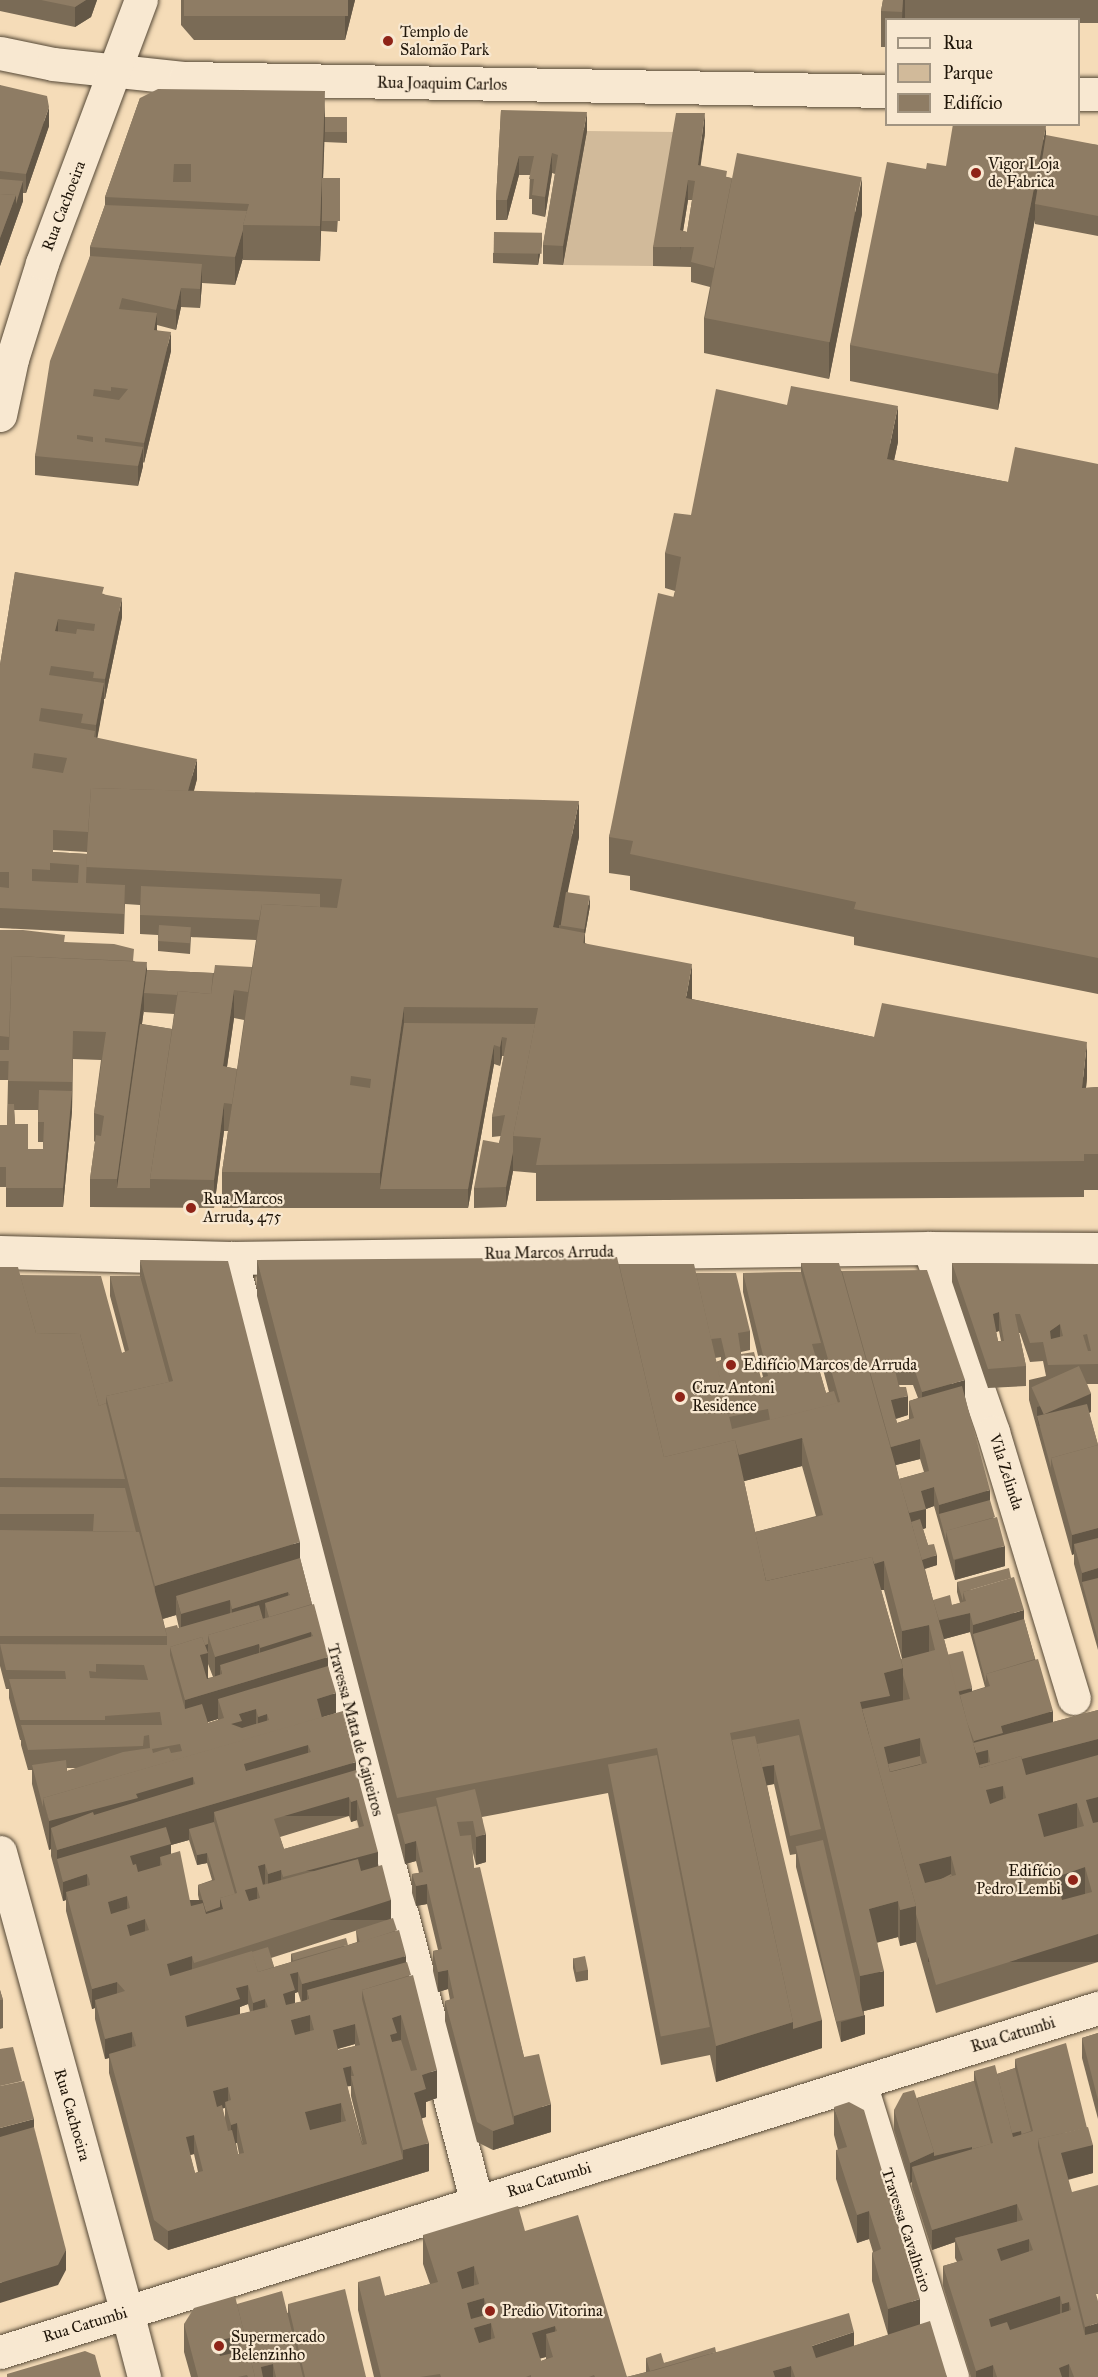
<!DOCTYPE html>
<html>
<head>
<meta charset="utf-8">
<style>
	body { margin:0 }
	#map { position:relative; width:1098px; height:2377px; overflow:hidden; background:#f5dcb8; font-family:"IM FELL Great Primer",serif }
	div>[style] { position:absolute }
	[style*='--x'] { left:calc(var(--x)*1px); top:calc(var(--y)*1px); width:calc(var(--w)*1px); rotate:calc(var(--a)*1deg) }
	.green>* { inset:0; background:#d1ba9a }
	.roads { filter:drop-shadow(0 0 2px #544735) drop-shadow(0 0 2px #544735) }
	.street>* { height:33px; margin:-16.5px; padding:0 16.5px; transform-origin:16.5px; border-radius:16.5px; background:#f8e8d1 }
	.secondary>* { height:33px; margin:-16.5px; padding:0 16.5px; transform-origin:16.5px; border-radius:16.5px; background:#f8e8d1 }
	.wall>* { inset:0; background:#7a6b56 }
	.shaded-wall>* { inset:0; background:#635746; transform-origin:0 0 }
	.building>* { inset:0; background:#8e7c64; transform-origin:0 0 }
	.dots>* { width:16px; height:16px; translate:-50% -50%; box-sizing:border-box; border:3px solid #f8e8d1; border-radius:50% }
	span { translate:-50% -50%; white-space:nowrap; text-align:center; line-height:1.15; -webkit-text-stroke:4.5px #f8e8d1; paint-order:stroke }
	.poi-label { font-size:16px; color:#1f1509 }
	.left { translate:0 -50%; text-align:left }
	.right { translate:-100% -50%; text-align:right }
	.street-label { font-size:16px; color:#1f1509 }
	.legend { position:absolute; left:885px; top:18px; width:195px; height:108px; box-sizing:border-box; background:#f8e8d1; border:2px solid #a19481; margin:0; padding:8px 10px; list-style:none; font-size:18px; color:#1f1509 }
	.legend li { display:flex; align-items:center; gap:12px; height:30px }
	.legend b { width:30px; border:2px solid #a19481 }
</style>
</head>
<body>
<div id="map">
	<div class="green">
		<i style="clip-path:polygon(587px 131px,676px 132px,653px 266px,563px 265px)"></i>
	</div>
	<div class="roads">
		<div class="street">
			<i style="--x:929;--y:1248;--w:195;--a:70.8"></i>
			<i style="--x:993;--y:1432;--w:278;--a:73.1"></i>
			<i style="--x:231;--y:1258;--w:976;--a:75.41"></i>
			<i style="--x:860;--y:2083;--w:308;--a:72.6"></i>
			<i style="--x:127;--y:2312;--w:67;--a:75.3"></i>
		</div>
		<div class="secondary">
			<i style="--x:0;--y:53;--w:54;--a:11.7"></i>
			<i style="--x:53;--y:64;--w:133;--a:6.1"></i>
			<i style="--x:185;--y:78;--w:701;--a:1.06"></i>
			<i style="--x:1078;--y:94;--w:20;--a:0"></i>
			<i style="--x:0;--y:415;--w:57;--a:-77.9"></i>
			<i style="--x:12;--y:359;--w:101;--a:-72.6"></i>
			<i style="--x:42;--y:263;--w:281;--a:-69.4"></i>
			<i style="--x:0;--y:1252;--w:231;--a:1.5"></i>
			<i style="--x:231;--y:1258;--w:698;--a:-0.82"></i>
			<i style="--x:929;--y:1248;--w:169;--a:0.3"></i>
			<i style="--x:0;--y:1852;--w:477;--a:74.6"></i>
			<i style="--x:0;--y:2352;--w:1151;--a:-17.4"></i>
		</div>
	</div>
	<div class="wall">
		<i style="clip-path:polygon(0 0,97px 0,91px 17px,75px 27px,0 11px)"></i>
		<i style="clip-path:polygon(181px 0,355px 0,345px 40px,194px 40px,181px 25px)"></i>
		<i style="clip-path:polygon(883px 0,1098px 0,1098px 23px,1078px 23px,1078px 20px,886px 20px,886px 47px,881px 47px,881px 11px)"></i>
		<i style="clip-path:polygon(0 85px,49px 126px,26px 193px,23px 193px,23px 201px,0 266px)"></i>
		<i style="clip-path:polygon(140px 98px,325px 117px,347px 117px,347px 143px,324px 142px,323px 178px,340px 188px,337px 232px,321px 231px,320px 261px,243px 260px,243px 258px,235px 285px,202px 283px,200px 308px,181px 307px,176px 330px,157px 325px,157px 330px,171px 351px,144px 463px,143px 462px,143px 466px,138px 486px,35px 475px,35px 456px,90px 256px,90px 247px,105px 205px,105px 197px)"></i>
		<i style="clip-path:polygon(501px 110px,587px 131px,563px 265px,543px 264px,543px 245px,555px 174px,552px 173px,545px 217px,532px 214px,532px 199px,529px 199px,530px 175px,519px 175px,507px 220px,496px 220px,496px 200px)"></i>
		<i style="clip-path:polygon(evenodd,705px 133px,700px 166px,727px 177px,862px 214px,829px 379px,704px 353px,704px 318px,710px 287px,691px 282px,691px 267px,653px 266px,653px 247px,705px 133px,688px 200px,692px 200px,687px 232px,683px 231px,688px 200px)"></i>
		<i style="clip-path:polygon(1046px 139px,1098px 145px,1098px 236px,1035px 224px,1035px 219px,998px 410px,850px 381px,850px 345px,926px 169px,946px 166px)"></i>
		<i style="clip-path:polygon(542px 243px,538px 265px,493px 263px,493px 253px)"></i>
		<i style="clip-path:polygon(898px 442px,894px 460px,1008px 482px,1098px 464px,1098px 994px,854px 945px,854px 937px,630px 890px,630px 876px,609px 873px,609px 837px,675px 591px,665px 588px,665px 553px,691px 515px)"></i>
		<i style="clip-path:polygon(evenodd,15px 572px,104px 594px,122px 617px,105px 699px,104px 699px,97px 738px,197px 779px,194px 791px,579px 837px,567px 892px,590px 906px,585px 934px,585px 943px,692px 999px,874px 1037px,1087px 1078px,1086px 1088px,1098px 1087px,1098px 1190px,1084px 1190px,1084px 1197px,536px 1201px,536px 1173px,513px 1171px,506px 1207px,474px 1208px,474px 1188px,499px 1143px,501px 1136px,492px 1137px,492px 1117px,504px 1056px,502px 1056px,500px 1066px,494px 1064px,468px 1208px,222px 1208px,222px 1172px,228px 1131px,224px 1131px,214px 1208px,90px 1207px,90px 1179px,95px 1142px,94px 1141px,94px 1113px,101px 1060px,73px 1059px,72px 1111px,63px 1207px,6px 1207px,6px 1187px,0 1187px,0 1125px,7px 1125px,8px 1080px,0 1080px,0 930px,65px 942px,134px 961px,147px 970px,213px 973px,252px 967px,256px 940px,191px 937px,190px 954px,158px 951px,158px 935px,140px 934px,140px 905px,125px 904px,124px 934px,0 928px,0 665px,15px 572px,53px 850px,87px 852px,87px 854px,53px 852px,53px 850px,15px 572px,144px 1009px,144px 1012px,174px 1014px,172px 1029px,142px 1024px,144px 1009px,15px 572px,234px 1018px,244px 1020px,237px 1069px,227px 1067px,234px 1018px,15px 572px,14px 1110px,38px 1110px,38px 1142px,43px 1142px,43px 1149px,28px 1149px,15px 1124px,14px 1110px)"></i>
		<i style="clip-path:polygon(evenodd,140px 1260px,300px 1558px,328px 1666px,336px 1713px,322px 1717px,356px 1770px,391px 1919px,406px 1962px,437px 2098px,426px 2102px,426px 2117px,422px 2118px,429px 2171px,168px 2250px,154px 2240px,109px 2073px,109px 2058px,105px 2059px,95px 2019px,95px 2008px,92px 2009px,66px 1911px,66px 1900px,63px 1901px,51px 1856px,51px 1849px,49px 1850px,32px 1784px,32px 1770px,28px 1770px,21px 1745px,21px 1740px,20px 1740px,9px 1698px,9px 1689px,6px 1689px,0 1666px,0 1267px,20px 1275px,122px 1353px,125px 1352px,110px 1296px,110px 1276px,140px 1276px,140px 1260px,176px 1615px,179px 1628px,165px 1628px,163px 1619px,176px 1615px,140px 1260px,208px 1664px,213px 1677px,208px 1678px,208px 1664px,140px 1260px,218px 1719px,218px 1720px,208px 1723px,208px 1722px,218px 1719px,140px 1260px,67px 1768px,77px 1768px,67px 1771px,67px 1768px,140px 1260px,349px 1816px,351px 1822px,357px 1820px,359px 1828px,284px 1849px,280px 1837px,349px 1816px,140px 1260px,189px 1840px,197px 1865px,207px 1863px,212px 1880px,198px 1885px,198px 1895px,200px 1904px,191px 1906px,171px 1854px,171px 1845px,189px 1840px,140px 1260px,361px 1929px,356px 1931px,357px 1942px,348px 1945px,291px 1954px,291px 1962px,274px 1967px,271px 1958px,361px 1929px,140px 1260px,298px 1992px,301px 2002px,295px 2003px,295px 1993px,298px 1992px,140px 1260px,248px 2004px,250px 2012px,240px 2014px,240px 2007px,248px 2004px,140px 1260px,355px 2044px,355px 2046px,338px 2050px,338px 2049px,355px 2044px,140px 1260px,347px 2086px,351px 2086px,351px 2096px,363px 2145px,347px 2086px,140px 1260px,222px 2108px,225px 2108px,225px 2119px,222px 2108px,140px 1260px,236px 2143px,237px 2143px,239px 2154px,238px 2154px,236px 2143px,140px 1260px,194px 2154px,198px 2172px,195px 2173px,190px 2155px,194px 2154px)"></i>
		<i style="clip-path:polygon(evenodd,257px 1260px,619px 1264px,696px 1273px,750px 1331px,750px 1350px,741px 1352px,741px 1354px,761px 1378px,763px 1377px,743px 1292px,743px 1273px,801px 1272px,801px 1263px,842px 1271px,965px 1397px,1005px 1566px,955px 1580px,934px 1506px,926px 1509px,926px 1528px,923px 1529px,928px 1545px,937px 1565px,925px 1569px,933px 1600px,952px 1605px,960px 1603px,957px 1592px,957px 1582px,1024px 1619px,1053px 1722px,1098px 1710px,1098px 1962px,936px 2013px,916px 1942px,900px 1946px,898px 1937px,877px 1942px,884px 2006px,864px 2011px,865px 2034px,841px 2042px,796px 1867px,796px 1854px,790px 1855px,774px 1784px,767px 1785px,822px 2048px,716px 2082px,710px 2055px,661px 2065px,608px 1793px,482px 1817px,486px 1862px,476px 1865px,472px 1849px,474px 1868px,524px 2057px,551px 2132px,493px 2150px,477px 2142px,445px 2021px,445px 2001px,450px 2000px,448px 1989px,438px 1992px,433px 1971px,433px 1951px,438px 1950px,427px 1904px,416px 1906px,412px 1893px,412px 1874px,419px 1873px,416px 1861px,405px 1864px,257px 1296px,257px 1260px,721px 1357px,721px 1360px,716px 1362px,715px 1358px,721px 1357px,257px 1260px,821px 1362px,829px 1392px,826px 1393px,817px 1363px,821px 1362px,257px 1260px,899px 1385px,913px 1385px,918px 1398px,909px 1401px,909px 1419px,897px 1423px,896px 1419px,908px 1415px,899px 1385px,257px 1260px,920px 1459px,924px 1472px,899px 1479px,896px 1465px,920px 1459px,257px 1260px,802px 1466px,816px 1516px,755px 1532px,744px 1481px,802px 1466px,257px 1260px,881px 1590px,884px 1590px,902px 1659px,901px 1659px,881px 1590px,257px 1260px,970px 1632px,985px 1687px,972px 1691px,948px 1655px,944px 1639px,970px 1632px)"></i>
		<i style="clip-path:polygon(evenodd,952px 1263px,1098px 1264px,1098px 1384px,1087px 1384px,1091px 1412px,1089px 1413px,1098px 1445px,1098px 1650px,1074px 1564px,1074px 1554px,1072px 1555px,1029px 1400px,1029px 1380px,1046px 1376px,1043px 1361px,1030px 1362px,1020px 1333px,1019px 1333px,1026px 1366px,1026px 1386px,988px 1388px,952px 1282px,952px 1263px,999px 1331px,1001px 1341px,998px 1341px,996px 1332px,999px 1331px)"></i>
		<i style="clip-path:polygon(573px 1958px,588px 1970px,588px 1980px,576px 1982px,573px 1968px)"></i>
		<i style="clip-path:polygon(0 1990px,3px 2000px,3px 2028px,0 2029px)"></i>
		<i style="clip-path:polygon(1098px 2033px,1098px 2119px,1082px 2058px,1082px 2038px)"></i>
		<i style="clip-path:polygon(1015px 2059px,1093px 2173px,1068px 2180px,1098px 2377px,971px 2377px,943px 2286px,943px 2266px,957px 2262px,955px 2258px,955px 2242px,932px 2250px,912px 2187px,912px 2182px,910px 2183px,894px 2130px,894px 2110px,917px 2098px,974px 2081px,974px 2071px,997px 2074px,1015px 2068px)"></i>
		<i style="clip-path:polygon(evenodd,834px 2107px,920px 2324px,947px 2377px,374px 2377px,358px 2310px,358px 2282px,385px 2296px,430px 2284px,423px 2264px,423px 2235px,525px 2231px,627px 2377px,646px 2372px,646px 2358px,664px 2363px,716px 2352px,854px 2346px,888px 2335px,872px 2281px,872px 2253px,873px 2252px,869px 2239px,857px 2243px,836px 2179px,836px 2150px,838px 2150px,834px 2135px,834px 2107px,546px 2357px,546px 2359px,541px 2361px,540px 2358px,546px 2357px)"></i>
		<i style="clip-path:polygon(237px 2304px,288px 2313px,288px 2304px,366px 2377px,191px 2377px,184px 2352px,184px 2324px)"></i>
	</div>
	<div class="shaded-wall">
		<i style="clip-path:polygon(86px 0,97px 0,91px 17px,75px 27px,75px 7px)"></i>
		<i style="clip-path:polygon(348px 0,355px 0,345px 40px,345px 12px)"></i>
		<i style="clip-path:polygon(903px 0,905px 0,905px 20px,902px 20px)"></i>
		<i style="clip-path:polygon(325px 91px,325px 127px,320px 261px,320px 226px)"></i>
		<i style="clip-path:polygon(49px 107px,49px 126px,26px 193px,26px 174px)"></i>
		<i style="clip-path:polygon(587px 112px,587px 131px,563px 265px,563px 246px)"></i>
		<i style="clip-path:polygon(705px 113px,705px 133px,698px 185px,698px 165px)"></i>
		<i style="clip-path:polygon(1046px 126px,1046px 161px,1035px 204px,1035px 219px,998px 410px,998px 374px)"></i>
		<i style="clip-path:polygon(552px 153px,552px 173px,545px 217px,545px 197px)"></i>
		<i style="clip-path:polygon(519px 156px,519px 175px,507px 220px,507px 200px)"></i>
		<i style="clip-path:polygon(862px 178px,862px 214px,829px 379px,829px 343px)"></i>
		<i style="clip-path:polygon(688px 180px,688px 200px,680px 250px,680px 230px)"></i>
		<i style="clip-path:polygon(23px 181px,23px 201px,0 266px,0 238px,16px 195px)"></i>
		<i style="clip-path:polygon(243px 230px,243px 258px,235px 285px,235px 257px)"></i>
		<i style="clip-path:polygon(542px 233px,542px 243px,538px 265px,538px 255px)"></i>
		<i style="clip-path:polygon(202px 264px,202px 284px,200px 308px,200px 289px)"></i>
		<i style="clip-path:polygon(181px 288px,181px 307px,176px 330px,176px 310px)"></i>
		<i style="clip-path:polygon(157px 313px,157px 332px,154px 330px)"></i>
		<i style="clip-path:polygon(171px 332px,171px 351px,144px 463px,144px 443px)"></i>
		<i style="clip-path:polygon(898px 406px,898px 442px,887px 494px,887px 459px)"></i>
		<i style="clip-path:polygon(143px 447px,143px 466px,138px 486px,138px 466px)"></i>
		<i style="clip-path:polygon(122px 598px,122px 617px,105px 699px,105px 679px)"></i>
		<i style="clip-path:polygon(58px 619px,58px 638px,55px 631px)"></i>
		<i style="clip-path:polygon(104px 683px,104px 702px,96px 745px,96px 725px)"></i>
		<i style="clip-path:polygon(197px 759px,197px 779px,185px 821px,185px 801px)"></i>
		<i style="clip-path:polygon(579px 801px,579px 837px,561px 925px,559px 925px,559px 932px,553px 927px)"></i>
		<i style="clip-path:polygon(590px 896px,590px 906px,585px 934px,585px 968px,584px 930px)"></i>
		<i style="clip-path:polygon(147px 962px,147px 990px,144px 993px,144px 1009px,119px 1188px,117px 1188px,117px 1207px,117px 1179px)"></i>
		<i style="clip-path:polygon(692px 964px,692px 1000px,686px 998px)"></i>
		<i style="clip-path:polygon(234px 990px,234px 1018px,223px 1094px,223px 1066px)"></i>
		<i style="clip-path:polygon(404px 1007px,404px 1043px,380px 1189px,380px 1173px)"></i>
		<i style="clip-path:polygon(73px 1031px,72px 1111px,63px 1207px,63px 1188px,72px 1091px)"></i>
		<i style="clip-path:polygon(502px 1037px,502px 1056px,500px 1066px,500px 1047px)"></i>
		<i style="clip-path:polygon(1087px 1042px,1087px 1078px,1082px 1123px,1082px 1088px)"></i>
		<i style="clip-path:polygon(494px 1045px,494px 1064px,468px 1208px,468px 1189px)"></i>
		<i style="clip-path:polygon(224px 1103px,224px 1131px,214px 1208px,214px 1180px)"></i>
		<i style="clip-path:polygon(513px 1152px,513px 1171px,506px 1207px,506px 1187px)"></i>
		<i style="clip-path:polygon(999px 1312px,999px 1331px,993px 1333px,993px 1314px)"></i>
		<i style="clip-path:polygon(1060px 1324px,1060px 1344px,1050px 1351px,1050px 1331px)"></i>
		<i style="clip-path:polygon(965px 1380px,965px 1400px,922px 1411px,922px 1392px)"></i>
		<i style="clip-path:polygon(1091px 1393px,1091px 1412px,1039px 1426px,1037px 1416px,1037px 1407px)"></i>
		<i style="clip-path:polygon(908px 1396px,908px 1415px,891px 1420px,891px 1400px)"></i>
		<i style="clip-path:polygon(772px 1428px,840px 1430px,802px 1440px,802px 1466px,737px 1483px,737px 1455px)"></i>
		<i style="clip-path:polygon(920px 1439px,920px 1459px,888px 1467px,888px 1448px)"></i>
		<i style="clip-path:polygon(934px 1487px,934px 1506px,926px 1509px,926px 1528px,910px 1533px,907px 1514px,921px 1491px)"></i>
		<i style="clip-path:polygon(990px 1490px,990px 1510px,939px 1514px,939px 1505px)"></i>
		<i style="clip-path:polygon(1098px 1528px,1098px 1548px,1074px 1544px,1074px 1554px,1072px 1555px,1072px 1535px)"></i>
		<i style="clip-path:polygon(300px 1542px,300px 1578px,230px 1600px,230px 1620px,181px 1633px,181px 1614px,176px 1596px,176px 1615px,155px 1621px,155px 1586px)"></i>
		<i style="clip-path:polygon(1005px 1546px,1005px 1566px,955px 1580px,955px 1560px)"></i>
		<i style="clip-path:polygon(937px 1555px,937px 1565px,917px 1571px,917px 1561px)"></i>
		<i style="left:884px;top:1561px;width:29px;height:121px;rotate:90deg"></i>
		<i style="clip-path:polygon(1098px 1568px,1098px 1588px,1082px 1582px,1082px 1573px)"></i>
		<i style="clip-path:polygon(288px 1592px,288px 1611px,265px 1603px,265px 1618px,232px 1628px,232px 1609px)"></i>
		<i style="clip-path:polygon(1024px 1610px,1024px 1629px,973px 1634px,973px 1644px,973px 1625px)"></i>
		<i style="clip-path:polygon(314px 1612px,311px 1633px,311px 1660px,260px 1676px,260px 1648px,259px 1644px,259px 1672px,222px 1674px,220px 1665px,220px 1684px,215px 1685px,215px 1657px)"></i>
		<i style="clip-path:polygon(970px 1613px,970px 1632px,937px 1641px,937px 1621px)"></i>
		<i style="clip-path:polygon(929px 1625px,929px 1653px,902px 1659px,902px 1631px)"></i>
		<i style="clip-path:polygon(208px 1644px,208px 1681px,172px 1654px)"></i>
		<i style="clip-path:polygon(328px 1657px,328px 1685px,218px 1699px,218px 1719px,185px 1729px,185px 1700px)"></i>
		<i style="clip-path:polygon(903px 1668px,903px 1703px,868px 1736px,860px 1702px,884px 1673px)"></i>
		<i style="clip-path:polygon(972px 1688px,972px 1698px,954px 1693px)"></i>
		<i style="clip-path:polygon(336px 1693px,336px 1713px,317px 1719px,317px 1699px)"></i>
		<i style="clip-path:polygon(256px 1709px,256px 1728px,242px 1733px,231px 1724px,239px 1714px)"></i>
		<i style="clip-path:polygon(1053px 1711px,1053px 1731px,988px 1750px,988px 1769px,979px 1771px,974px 1753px,974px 1741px,1001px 1726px)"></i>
		<i style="clip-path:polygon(267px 1714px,267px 1733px,258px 1736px,258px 1717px)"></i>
		<i style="clip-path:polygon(920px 1738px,920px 1766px,886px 1775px,884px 1747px)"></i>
		<i style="clip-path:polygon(1098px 1739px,1098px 1758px,1003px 1786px,1003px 1814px,980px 1796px,1012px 1761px)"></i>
		<i style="clip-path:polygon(308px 1745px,308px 1773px,193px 1777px,193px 1805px,51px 1828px,51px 1849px,49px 1850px,49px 1821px,46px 1806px)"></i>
		<i style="clip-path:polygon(356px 1762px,356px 1790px,214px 1812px,214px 1832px,189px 1829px,189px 1840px,171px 1845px,171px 1863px,160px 1857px,160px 1866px,130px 1875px,57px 1859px,57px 1879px,57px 1850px)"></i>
		<i style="clip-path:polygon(774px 1765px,774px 1784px,760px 1787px,760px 1767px)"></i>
		<i style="left:349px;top:1797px;width:19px;height:78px;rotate:90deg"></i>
		<i style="clip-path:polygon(1098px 1797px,1098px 1825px,1086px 1828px,1086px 1800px)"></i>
		<i style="clip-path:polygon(357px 1800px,357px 1820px,351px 1822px,351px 1802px)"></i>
		<i style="clip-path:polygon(1077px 1803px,1077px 1832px,1038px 1842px,1038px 1814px)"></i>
		<i style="clip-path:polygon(486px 1834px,486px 1862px,476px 1865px,476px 1837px)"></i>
		<i style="clip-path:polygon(416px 1841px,416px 1861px,405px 1864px,405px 1844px)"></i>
		<i style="left:378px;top:1852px;width:19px;height:98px;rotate:90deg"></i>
		<i style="clip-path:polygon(207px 1853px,207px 1863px,197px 1865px,197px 1855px)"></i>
		<i style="clip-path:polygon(951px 1856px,951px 1884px,922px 1892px,919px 1864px)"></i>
		<i style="clip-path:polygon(265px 1864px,265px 1884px,258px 1886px,258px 1866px)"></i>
		<i style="clip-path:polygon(1085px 1867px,1085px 1896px,1056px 1905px,1056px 1877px)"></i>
		<i style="clip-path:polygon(281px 1870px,281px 1889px,268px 1893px,268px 1874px)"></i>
		<i style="clip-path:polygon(87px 1874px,87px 1894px,66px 1892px,66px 1900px,63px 1901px,63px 1882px)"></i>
		<i style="clip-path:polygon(427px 1884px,427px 1904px,416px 1906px,416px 1886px)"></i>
		<i style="clip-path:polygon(257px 1887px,257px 1906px,245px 1909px,245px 1890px)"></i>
		<i style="clip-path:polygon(127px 1896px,127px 1916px,108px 1922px,108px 1902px)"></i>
		<i style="left:391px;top:1900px;width:20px;height:207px;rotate:90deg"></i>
		<i style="clip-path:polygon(898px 1901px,898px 1937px,869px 1945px,869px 1909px)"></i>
		<i style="clip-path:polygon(916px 1906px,916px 1942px,900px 1946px,900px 1910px)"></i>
		<i style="clip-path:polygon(220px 1907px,220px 1917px,206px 1922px,206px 1912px)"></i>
		<i style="clip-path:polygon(145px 1919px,145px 1939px,127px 1945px,127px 1925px)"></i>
		<i style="left:1098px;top:1934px;width:28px;height:170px;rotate:90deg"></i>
		<i style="clip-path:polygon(192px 1956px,192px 1976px,167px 1983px,167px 1964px)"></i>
		<i style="clip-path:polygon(406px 1956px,406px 1976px,309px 1999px,307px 1990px,307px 2002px,302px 2004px,302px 1984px)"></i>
		<i style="clip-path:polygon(448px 1970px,448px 1989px,438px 1992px,438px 1972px)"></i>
		<i style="clip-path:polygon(884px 1971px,884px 2006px,860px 2012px,860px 1976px)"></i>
		<i style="clip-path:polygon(298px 1972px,298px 1992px,295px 1993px,295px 2010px,283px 2013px,283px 1994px,290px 1974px)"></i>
		<i style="clip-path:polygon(117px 1982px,117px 2002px,95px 2000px,95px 2008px,92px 2009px,92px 1989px)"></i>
		<i style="clip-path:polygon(248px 1985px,248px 2004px,240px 2007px,240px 2019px,185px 2035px,185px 2016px,236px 1988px)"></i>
		<i style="clip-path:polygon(265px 1999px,265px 2018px,253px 2022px,253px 2003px)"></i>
		<i style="clip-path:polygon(310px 2015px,310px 2034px,291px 2040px,291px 2020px)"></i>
		<i style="clip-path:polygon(401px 2015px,401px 2043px,397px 2061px,390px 2035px,392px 2018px)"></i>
		<i style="clip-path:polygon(865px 2015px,865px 2034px,841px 2042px,841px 2022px)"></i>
		<i style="clip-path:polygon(822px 2020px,822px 2048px,716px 2082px,716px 2046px,793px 2022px)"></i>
		<i style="clip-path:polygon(355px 2024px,355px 2044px,333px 2050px,333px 2030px)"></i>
		<i style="clip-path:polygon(132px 2032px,132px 2051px,109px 2054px,109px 2058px,105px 2059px,105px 2039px)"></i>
		<i style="clip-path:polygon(351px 2066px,351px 2086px,343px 2087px,343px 2068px)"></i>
		<i style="clip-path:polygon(437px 2070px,437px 2098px,426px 2102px,426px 2117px,414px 2121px,414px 2093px,422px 2075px)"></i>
		<i style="clip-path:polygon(228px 2087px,228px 2107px,225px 2102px,225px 2108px,213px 2111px,213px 2091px)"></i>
		<i style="clip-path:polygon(341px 2103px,341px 2122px,305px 2132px,305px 2112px)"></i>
		<i style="clip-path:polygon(551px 2104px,551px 2132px,493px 2150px,493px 2131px,514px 2124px,514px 2116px)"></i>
		<i style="clip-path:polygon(34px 2119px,34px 2147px,0 2157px,0 2128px)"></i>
		<i style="clip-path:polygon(237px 2123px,237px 2143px,231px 2144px,231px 2125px)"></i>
		<i style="clip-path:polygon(1021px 2131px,1021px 2141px,1010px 2144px,1010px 2134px)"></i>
		<i style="clip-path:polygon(194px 2135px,194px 2154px,186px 2156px,186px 2137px)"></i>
		<i style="clip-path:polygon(429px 2143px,429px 2171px,168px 2250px,168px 2231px,403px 2159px,403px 2150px)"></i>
		<i style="clip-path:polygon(1093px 2145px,1093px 2173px,1061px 2181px,1040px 2147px)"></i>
		<i style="clip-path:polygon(972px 2147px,972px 2157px,912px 2167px,912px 2182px,910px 2183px,910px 2163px,934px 2152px)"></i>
		<i style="clip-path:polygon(1017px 2204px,1017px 2223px,955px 2238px,955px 2242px,932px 2250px,932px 2230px)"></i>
		<i style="clip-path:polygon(869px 2211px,869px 2239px,857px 2243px,857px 2215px)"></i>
		<i style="clip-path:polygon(1029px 2239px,1029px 2258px,997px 2269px,997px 2249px)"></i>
		<i style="clip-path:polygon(66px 2250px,66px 2270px,58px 2285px,0 2303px,0 2283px)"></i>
		<i style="clip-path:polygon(474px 2266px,474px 2295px,457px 2300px,457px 2272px)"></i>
		<i style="clip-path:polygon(1060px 2296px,1060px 2315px,989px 2339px,989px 2319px)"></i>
		<i style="clip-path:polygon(484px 2298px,484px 2325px,491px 2323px,491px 2352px,474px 2356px,467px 2303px)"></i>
		<i style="clip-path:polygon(920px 2299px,920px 2327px,888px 2337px,888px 2309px)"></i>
		<i style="clip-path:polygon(1069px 2302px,1069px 2322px,1062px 2324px,1062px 2304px)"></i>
		<i style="clip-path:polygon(1098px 2323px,1098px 2351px,1085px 2355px,1085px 2327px)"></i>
		<i style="clip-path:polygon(555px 2326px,555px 2354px,546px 2334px,546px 2357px,532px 2361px,532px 2333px)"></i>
		<i style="clip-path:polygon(854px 2332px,854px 2367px,812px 2377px,812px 2346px)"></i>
		<i style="clip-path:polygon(238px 2336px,238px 2364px,216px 2369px,216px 2341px)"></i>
		<i style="clip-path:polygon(273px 2364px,273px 2377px,261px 2377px,261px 2367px)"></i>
		<i style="clip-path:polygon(1069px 2364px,1069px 2377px,1059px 2377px,1059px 2368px)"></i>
		<i style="clip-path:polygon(993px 2365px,993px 2377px,976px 2377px,976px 2371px)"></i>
		<i style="clip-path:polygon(791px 2366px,791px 2377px,773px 2377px,773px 2371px)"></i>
	</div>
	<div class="building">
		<i style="clip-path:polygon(41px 0,86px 0,75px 7px)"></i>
		<i style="left:184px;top:0;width:164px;height:16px"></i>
		<i style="clip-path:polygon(883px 0,903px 0,902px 12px,881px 11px)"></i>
		<i style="clip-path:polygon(0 85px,47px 96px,49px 107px,26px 174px,0 171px)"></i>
		<i style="clip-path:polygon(evenodd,158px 89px,325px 91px,320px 226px,243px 225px,249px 204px,105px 197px,140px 98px,158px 89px,174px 164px,191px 164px,191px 182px,173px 182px,174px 164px)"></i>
		<i style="clip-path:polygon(501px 110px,587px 112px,563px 246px,543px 245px,558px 155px,552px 153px,545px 197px,532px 195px,534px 179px,529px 179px,534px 156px,519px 156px,507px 200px,496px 200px)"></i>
		<i style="clip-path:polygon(evenodd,676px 113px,705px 113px,698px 165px,727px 171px,726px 177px,732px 178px,714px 268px,691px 262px,694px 247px,653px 247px,676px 113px,688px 180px,695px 181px,687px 232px,680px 230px,688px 180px)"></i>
		<i style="left:325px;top:117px;width:22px;height:15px"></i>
		<i style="clip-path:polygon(953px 124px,1041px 124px,1046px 126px,998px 374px,850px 345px,887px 162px,926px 169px,927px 163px,946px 166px)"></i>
		<i style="clip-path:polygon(1046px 135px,1098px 145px,1098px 216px,1035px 204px)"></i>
		<i style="left:737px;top:153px;width:127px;height:168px;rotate:11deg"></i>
		<i style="left:322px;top:178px;width:18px;height:43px"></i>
		<i style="clip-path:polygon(0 179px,23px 181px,16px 204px,16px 195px,0 194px)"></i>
		<i style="clip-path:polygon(0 194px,16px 195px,0 238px)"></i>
		<i style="clip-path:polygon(105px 205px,247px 211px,243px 225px,243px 230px,235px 257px,90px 247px)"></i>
		<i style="left:494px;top:232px;width:48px;height:21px;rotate:1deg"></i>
		<i style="clip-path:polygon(evenodd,90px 256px,202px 264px,200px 289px,181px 288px,176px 310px,122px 298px,119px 309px,157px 313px,154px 330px,171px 332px,144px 443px,105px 438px,105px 442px,143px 447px,138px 466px,35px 456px,50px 361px,90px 256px,111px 387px,128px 389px,119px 400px,93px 396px,94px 389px,111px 391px,111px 387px,90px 256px,77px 435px,93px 437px,93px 442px,77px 439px,77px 435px)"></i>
		<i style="clip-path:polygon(791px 386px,898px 406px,887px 459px,1008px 482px,1015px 447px,1098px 464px,1098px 958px,854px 909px,856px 902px,630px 854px,633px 841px,609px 837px,658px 593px,674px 597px,681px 557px,665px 553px,674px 513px,691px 515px,716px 389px,787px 405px)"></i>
		<i style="clip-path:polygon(evenodd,15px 572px,104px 587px,102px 594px,122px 598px,105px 679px,93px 678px,94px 672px,51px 666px,49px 675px,104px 683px,96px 725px,81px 723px,83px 714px,41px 708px,39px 721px,95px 731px,94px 737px,197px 759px,188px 791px,91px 788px,88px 832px,53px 830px,53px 852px,87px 854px,86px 883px,125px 885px,124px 914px,0 908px,0 887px,9px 888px,9px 872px,0 872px,0 665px,15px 572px,58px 619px,95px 624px,94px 631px,77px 629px,76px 634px,55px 631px,58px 619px,15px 572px,34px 753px,67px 758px,63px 773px,32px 768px,34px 753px,15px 572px,50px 863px,79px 865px,78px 883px,32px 881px,32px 869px,50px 870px,50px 863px)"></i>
		<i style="clip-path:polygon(evenodd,91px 788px,579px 801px,553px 927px,585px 933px,583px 943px,692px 964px,686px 998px,874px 1037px,882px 1003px,1087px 1042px,1082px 1088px,1098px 1087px,1098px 1154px,1084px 1154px,1084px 1161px,536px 1165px,541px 1138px,513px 1136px,538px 1008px,404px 1007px,380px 1173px,222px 1172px,262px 904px,337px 908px,342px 879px,86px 867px,91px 788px,351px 1076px,371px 1079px,370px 1088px,350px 1085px,351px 1076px)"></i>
		<i style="clip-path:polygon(141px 886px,320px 894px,320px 907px,262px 904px,259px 920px,140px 915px)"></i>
		<i style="left:566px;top:892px;width:24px;height:34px;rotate:9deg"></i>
		<i style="left:159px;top:925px;width:32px;height:16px;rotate:4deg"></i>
		<i style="clip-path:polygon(0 930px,23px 930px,65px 935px,64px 942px,114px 944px,134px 949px,133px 961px,12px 956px,9px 1037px,0 1036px)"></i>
		<i style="clip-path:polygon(12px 956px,147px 962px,117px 1179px,90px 1179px,96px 1135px,101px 1136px,104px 1116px,94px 1113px,106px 1032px,73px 1031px,72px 1082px,8px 1081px)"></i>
		<i style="clip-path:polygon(215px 965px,252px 967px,248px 992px,234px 990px,223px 1066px,237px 1069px,232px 1104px,224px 1103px,214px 1180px,150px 1179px,178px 991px,211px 994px)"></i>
		<i style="clip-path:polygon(147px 970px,213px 973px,211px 994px,178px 991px,177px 995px,144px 993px)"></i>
		<i style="clip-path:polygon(404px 1023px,535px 1024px,513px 1136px,513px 1152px,506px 1187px,474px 1188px,483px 1140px,499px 1143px,505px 1115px,492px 1117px,507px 1038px,502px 1037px,500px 1047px,494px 1045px,468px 1189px,380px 1189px)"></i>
		<i style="clip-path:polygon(140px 1024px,172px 1029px,150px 1179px,150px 1188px,117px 1188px)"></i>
		<i style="left:0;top:1050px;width:9px;height:11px"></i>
		<i style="clip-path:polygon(39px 1090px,72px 1091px,63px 1188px,6px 1188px,6px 1167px,0 1167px,0 1125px,7px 1125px,8px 1104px,14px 1104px,15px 1124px,28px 1124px,28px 1149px,43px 1149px,44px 1122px,38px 1122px)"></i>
		<i style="clip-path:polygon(617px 1257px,664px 1457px,735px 1440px,766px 1581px,872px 1557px,903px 1668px,884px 1673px,890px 1696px,860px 1702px,916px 1906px,900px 1910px,898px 1901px,869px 1909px,884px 1971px,860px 1976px,799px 1719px,730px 1733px,793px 2022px,716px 2046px,657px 1748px,397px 1798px,257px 1260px)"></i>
		<i style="clip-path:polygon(140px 1260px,228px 1261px,300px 1542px,155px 1586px,106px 1396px,173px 1381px)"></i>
		<i style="clip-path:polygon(evenodd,801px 1263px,839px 1263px,980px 1768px,1021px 1756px,1026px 1775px,1098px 1755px,1098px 1797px,1086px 1800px,1093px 1823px,1098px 1822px,1098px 1934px,936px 1985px,916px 1914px,916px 1906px,862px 1709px,910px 1699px,903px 1675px,903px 1668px,901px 1659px,935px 1650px,929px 1625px,902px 1631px,884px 1561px,874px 1564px,872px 1557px,766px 1581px,755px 1532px,823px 1515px,802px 1438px,739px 1455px,735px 1440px,664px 1457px,619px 1264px,694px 1264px,732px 1429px,840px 1402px,801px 1263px,920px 1738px,927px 1763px,890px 1772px,884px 1747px,920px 1738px,801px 1263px,1003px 1786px,1006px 1798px,990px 1804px,986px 1790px,1003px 1786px,801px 1263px,1077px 1803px,1084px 1826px,1044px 1837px,1038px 1814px,1077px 1803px,801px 1263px,951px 1856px,956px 1875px,925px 1883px,919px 1864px,951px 1856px,801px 1263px,1085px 1867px,1092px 1892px,1062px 1900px,1056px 1877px,1085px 1867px)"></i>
		<i style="clip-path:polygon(evenodd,952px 1263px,1098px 1264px,1098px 1364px,1048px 1365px,1043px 1342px,1030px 1343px,1020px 1314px,1015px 1314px,1026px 1366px,988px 1369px,952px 1263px,999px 1312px,1004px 1341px,998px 1341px,993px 1314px,999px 1312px,952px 1263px,1060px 1324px,1063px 1336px,1051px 1339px,1050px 1331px,1060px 1324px,952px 1263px,1087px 1334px,1091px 1351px,1088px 1351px,1083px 1335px,1087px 1334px)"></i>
		<i style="clip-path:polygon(0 1267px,18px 1267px,36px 1333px,80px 1334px,99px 1406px,106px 1403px,125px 1479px,0 1478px)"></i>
		<i style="clip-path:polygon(927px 1270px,965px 1380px,922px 1392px,913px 1365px,894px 1366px,899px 1387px,906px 1387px,908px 1396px,891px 1400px,897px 1423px,914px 1418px,909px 1401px,962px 1386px,990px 1490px,939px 1505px,934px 1487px,921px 1491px,926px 1509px,909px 1513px,899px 1479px,929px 1471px,925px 1454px,920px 1439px,891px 1447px,842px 1271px)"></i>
		<i style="clip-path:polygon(801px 1272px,821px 1343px,812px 1344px,826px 1393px,834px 1391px,838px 1403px,770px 1420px,768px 1409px,729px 1417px,716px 1362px,726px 1359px,721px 1338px,711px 1339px,696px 1273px,736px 1273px,750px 1331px,738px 1333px,741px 1354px,754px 1352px,761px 1378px,768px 1376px,743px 1273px)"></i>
		<i style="clip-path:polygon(20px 1275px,101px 1276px,122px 1353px,129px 1350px,110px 1276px,140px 1276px,169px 1382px,106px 1396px,106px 1403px,99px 1406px,80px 1334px,36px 1333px)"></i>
		<i style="left:1079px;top:1366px;width:30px;height:52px;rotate:66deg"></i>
		<i style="clip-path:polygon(1087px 1404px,1098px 1445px,1051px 1458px,1051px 1468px,1037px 1416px)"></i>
		<i style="clip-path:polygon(1098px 1445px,1098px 1528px,1072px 1535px,1051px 1458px)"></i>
		<i style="clip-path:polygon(0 1487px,125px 1488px,136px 1532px,93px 1531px,94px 1514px,0 1514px)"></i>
		<i style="clip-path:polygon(990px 1500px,995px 1517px,946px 1531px,946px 1540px,939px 1514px)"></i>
		<i style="left:997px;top:1517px;width:30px;height:53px;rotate:75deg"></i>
		<i style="clip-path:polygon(920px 1519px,928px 1545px,934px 1544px,937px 1555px,922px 1560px,911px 1522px)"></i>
		<i style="clip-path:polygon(0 1530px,139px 1532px,167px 1636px,0 1636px)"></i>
		<i style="clip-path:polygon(1098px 1538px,1098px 1568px,1082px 1573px,1074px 1544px)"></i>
		<i style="clip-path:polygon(300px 1558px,312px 1604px,269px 1617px,265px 1603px,290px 1595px,288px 1592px,232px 1609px,230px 1600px,181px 1614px,176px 1596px)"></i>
		<i style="clip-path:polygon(1009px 1568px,1011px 1578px,963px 1592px,963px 1601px,957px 1582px)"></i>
		<i style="clip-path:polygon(1014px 1577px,1024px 1610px,973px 1625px,970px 1613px,939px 1620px,933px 1600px,950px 1595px,952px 1605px,966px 1601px,963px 1592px)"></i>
		<i style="clip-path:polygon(1098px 1578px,1098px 1640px,1082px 1582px)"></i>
		<i style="clip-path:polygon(314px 1604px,328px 1657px,185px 1700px,170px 1647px,202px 1637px,208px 1653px,200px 1655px,207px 1679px,222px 1674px,220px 1665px,313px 1636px,311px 1632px,260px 1648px,259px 1644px,215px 1657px,208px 1635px)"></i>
		<i style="clip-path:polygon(evenodd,259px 1605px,263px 1619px,208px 1635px,208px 1644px,205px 1645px,202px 1637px,170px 1647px,170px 1655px,185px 1709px,202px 1704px,208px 1723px,224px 1718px,218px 1699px,328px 1666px,336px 1693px,317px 1699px,322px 1718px,43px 1798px,43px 1807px,32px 1765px,66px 1760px,67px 1771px,123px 1752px,150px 1748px,149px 1735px,144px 1736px,143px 1746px,28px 1750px,21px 1725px,162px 1725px,160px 1712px,105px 1716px,105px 1720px,20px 1720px,9px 1679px,66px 1679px,65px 1671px,6px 1670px,0 1644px,167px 1645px,167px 1636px,165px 1628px,177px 1625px,178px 1628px,259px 1605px,96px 1664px,144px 1665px,148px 1680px,90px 1678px,89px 1671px,96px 1672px,96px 1664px,259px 1605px,256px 1709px,258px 1717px,267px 1714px,269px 1720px,242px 1728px,231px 1724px,242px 1721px,239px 1714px,256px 1709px,259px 1605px,180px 1744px,182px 1751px,171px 1753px,169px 1748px,153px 1753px,152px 1749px,180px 1744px)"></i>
		<i style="clip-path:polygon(1024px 1619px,1035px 1659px,986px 1674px,986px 1683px,973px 1634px)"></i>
		<i style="left:963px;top:1651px;width:38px;height:16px;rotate:76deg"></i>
		<i style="clip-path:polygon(1038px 1659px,1053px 1711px,1001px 1726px,1003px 1733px,974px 1741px,967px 1722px,960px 1695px,990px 1686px,986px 1674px)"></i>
		<i style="clip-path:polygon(1098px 1710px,1098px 1739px,1022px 1759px,1021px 1756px,980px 1768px,979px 1765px,990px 1762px,988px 1750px,976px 1753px,973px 1743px)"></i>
		<i style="clip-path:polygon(evenodd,343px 1711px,356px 1762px,57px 1850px,51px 1828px,93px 1812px,94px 1815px,195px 1784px,193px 1777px,136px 1794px,138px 1798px,49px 1821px,43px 1798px,343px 1711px,308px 1745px,311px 1752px,246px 1771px,244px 1764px,308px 1745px)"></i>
		<i style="clip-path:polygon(799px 1735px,821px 1829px,790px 1836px,774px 1765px,762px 1767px,757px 1744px)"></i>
		<i style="clip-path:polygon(755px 1736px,822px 2020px,793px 2029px,793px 2022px,732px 1740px)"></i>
		<i style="left:657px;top:1755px;width:277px;height:50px;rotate:79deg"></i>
		<i style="left:920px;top:1756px;width:8px;height:33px;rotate:76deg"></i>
		<i style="clip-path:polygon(evenodd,356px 1770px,378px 1852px,283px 1877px,281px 1870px,268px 1874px,265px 1864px,258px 1866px,263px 1885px,358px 1859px,361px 1871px,382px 1865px,391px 1900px,194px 1963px,192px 1956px,167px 1964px,170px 1976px,252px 1951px,258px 1972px,399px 1930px,406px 1956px,302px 1984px,298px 1972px,290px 1974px,295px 1990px,283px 1994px,286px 2005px,303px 2001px,309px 1999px,307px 1990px,407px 1962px,411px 1975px,362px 1990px,362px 1999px,403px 2159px,168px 2231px,154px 2220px,109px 2054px,136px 2046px,132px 2032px,105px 2039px,95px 2000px,125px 1991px,117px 1982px,92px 1989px,66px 1892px,90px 1885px,89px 1879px,87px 1874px,63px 1882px,57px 1859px,166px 1827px,171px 1844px,130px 1856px,133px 1865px,136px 1864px,138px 1872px,162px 1865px,160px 1857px,180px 1851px,191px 1906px,203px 1903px,206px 1914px,223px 1909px,220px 1898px,237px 1893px,214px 1812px,356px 1770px,349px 1797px,351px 1802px,357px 1800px,364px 1826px,284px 1849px,274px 1819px,349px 1797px,356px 1770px,257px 1887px,260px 1898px,249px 1901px,245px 1890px,257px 1887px,356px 1770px,127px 1896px,130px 1908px,111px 1914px,108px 1902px,127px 1896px,356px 1770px,145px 1919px,149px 1930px,130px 1936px,127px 1925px,145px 1919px,356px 1770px,248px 1985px,253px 2003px,265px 1999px,268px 2007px,187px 2027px,185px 2016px,240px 1999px,236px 1988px,248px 1985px,356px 1770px,310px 2015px,314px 2030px,295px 2035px,291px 2020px,310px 2015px,356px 1770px,355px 2024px,360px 2045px,338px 2050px,333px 2030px,355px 2024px,356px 1770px,351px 2066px,354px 2076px,351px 2076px,367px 2144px,362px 2145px,343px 2068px,351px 2066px,356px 1770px,228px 2087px,231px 2100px,225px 2102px,231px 2125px,237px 2123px,244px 2153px,238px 2154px,232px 2130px,228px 2131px,222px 2105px,217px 2107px,213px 2091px,228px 2087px,356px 1770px,341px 2103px,346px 2121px,310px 2130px,305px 2112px,341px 2103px,356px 1770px,194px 2135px,203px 2171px,195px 2173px,186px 2137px,194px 2135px)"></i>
		<i style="clip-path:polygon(475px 1789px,486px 1834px,476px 1837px,473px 1821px,457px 1822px,460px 1836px,471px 1835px,474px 1868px,480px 1867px,524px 2057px,539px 2054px,551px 2104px,514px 2116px,436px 1798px)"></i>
		<i style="clip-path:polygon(436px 1806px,514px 2124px,493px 2131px,477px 2122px,445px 2001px,454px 1998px,448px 1970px,438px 1972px,433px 1951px,442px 1949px,427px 1884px,416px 1886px,412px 1874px,423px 1872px,416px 1841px,405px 1844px,397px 1814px)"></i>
		<i style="clip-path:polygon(214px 1822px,235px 1894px,220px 1898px,220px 1907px,206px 1912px,198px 1885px,215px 1880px,207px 1853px,197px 1855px,189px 1829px)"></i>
		<i style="left:823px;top:1840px;width:180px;height:28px;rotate:77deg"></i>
		<i style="left:951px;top:1874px;width:2px;height:28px;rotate:63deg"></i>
		<i style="left:393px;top:1918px;width:13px;height:39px;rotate:72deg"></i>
		<i style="left:346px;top:1938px;width:7px;height:57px;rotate:74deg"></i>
		<i style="left:268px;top:1947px;width:21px;height:17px;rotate:73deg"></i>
		<i style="left:585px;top:1956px;width:14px;height:12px;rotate:78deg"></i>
		<i style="clip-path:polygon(evenodd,413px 1975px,437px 2070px,422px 2075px,426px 2089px,414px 2093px,429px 2143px,403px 2150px,362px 1990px,413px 1975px,401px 2015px,417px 2070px,411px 2071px,401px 2040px,392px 2042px,390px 2035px,397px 2033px,392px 2018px,401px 2015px)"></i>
		<i style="clip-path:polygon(0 1990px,3px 2000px,0 2000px)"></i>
		<i style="clip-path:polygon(1098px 2033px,1098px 2100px,1082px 2038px)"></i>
		<i style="clip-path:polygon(evenodd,1066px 2043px,1087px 2128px,1038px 2139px,1038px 2147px,1085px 2335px,1098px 2332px,1098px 2377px,1074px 2377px,1069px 2364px,1059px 2368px,1062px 2377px,997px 2377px,993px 2365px,976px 2371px,943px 2266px,963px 2260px,955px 2238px,1023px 2220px,1017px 2204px,932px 2230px,912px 2167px,993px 2143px,974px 2071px,995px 2065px,1013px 2137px,1033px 2131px,1015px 2059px,1066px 2043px,1029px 2239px,1033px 2250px,1001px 2261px,997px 2249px,1029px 2239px,1066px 2043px,1060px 2296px,1062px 2304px,1069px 2302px,1071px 2310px,1010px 2330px,1007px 2322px,991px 2327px,989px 2319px,1060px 2296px)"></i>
		<i style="clip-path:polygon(13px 2047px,22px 2081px,0 2086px,0 2049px)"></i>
		<i style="clip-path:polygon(1015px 2068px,1031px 2131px,1022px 2134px,1021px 2131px,1012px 2133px,997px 2074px)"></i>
		<i style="clip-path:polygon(24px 2081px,34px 2119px,0 2128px,0 2086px)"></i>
		<i style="clip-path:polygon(974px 2081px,991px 2144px,972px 2149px,972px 2147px,934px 2156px,934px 2152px,917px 2098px)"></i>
		<i style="clip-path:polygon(914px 2090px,934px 2152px,910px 2163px,894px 2110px,903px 2093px)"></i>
		<i style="clip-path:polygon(849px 2102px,864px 2110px,920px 2299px,888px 2309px,872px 2253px,881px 2249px,869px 2211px,857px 2215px,836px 2150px,847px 2147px,834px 2107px)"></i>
		<i style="clip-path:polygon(34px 2127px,66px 2250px,58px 2265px,0 2283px,0 2137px)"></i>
		<i style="clip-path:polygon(1088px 2127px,1093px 2145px,1061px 2153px,1072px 2192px,1098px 2185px,1098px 2294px,1096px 2294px,1098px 2301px,1098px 2323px,1085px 2327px,1038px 2139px)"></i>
		<i style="clip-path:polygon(evenodd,518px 2206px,525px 2231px,578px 2215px,627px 2377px,595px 2377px,594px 2375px,589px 2377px,531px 2377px,531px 2375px,526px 2377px,441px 2377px,440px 2374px,420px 2377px,381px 2377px,358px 2282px,380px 2276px,385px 2296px,438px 2282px,423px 2235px,518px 2206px,474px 2266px,479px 2284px,462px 2289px,457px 2272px,474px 2266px,518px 2206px,484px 2298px,489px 2314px,471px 2319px,467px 2303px,484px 2298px,518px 2206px,491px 2323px,495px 2338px,479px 2343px,474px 2328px,491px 2323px,518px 2206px,555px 2326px,557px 2331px,546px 2334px,553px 2357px,541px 2361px,532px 2333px,555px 2326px)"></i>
		<i style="clip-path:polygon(345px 2289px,366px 2377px,305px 2377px,288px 2304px)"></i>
		<i style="clip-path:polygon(282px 2291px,303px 2377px,276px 2377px,273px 2364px,261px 2367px,263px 2377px,255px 2377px,237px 2304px)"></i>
		<i style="clip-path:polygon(evenodd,235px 2296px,255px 2377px,248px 2377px,247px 2375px,238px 2377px,198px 2377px,184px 2324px,194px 2308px,235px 2296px,238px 2336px,242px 2351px,220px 2356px,216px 2341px,238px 2336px)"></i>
		<i style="clip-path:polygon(849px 2313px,854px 2332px,812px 2346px,816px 2358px,930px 2321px,947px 2377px,795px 2377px,791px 2366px,773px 2371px,775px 2377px,626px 2377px,656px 2370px)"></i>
		<i style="clip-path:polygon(715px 2347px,716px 2352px,650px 2371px,646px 2358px,661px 2353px,664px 2363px)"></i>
		<i style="clip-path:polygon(85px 2351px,95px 2355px,101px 2377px,7px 2377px,7px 2374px)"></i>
	</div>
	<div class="dots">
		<i style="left:388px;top:41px;background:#8f2418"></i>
		<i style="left:976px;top:173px;background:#8f2418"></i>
		<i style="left:191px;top:1208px;background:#8f2418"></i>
		<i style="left:731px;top:1365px;background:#8f2418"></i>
		<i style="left:680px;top:1397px;background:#8f2418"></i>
		<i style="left:1073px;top:1880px;background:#8f2418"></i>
		<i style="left:490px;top:2311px;background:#8f2418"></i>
		<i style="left:219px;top:2346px;background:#8f2418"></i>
	</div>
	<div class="poi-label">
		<span class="left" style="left:400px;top:41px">Templo de<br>Salomão Park</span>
		<span class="left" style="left:988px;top:173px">Vigor Loja<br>de Fabrica</span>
		<span class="left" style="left:203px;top:1208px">Rua Marcos<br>Arruda, 475</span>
		<span class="left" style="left:743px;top:1365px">Edifício Marcos de Arruda</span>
		<span class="left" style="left:692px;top:1397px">Cruz Antoni<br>Residence</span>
		<span class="right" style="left:1061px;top:1880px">Edifício<br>Pedro Lembi</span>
		<span class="left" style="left:502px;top:2311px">Predio Vitorina</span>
		<span class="left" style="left:231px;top:2346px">Supermercado<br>Belenzinho</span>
	</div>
	<div class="street-label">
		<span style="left:442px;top:84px;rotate:1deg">Rua Joaquim Carlos</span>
		<span style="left:64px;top:206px;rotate:-69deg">Rua Cachoeira</span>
		<span style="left:549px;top:1253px;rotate:-1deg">Rua Marcos Arruda</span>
		<span style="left:1006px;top:1472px;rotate:72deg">Vila Zelinda</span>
		<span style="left:355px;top:1730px;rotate:75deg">Travessa Mata de Cajueiros</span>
		<span style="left:1013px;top:2035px;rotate:-17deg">Rua Catumbi</span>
		<span style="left:72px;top:2115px;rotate:74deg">Rua Cachoeira</span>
		<span style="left:549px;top:2180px;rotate:-17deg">Rua Catumbi</span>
		<span style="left:906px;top:2230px;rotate:72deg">Travessa Cavalheiro</span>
		<span style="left:85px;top:2325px;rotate:-17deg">Rua Catumbi</span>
	</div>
	<ul class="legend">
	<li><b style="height:8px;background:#f8e8d1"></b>Rua</li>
	<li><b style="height:16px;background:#d1ba9a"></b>Parque</li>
	<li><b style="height:16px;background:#8e7c64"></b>Edifício</li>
	</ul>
</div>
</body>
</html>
